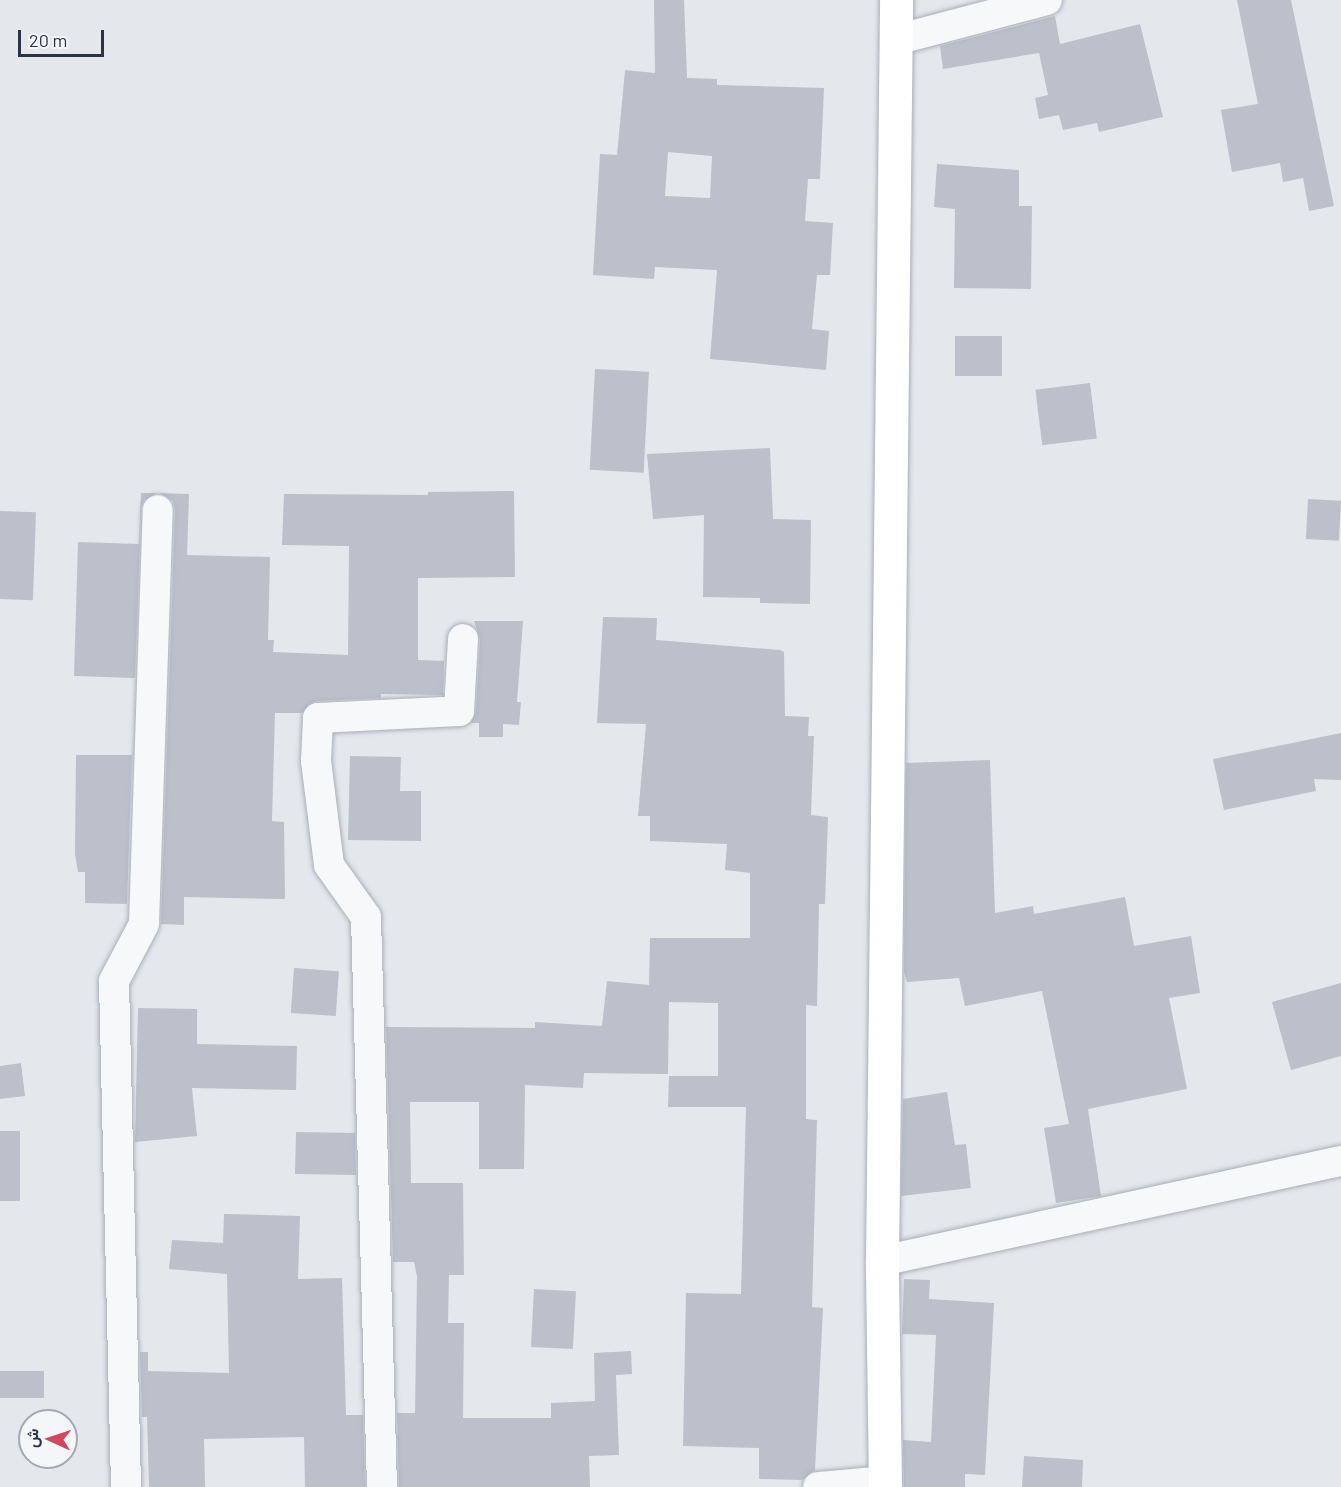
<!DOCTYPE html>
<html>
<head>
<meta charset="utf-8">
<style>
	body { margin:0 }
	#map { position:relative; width:1341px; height:1487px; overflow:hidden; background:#e4e7ec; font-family:Barlow,Vazirmatn,sans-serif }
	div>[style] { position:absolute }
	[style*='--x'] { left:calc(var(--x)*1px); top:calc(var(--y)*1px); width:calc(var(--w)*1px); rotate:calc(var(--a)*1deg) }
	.building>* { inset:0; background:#bbc0ca; transform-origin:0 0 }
	.roads { filter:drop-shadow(0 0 2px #a9aeb7) drop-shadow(0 0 2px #a9aeb7) }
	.minor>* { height:30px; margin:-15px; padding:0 15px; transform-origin:15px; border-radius:15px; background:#f7f8fa }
	.primary>* { height:33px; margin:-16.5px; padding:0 16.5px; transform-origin:16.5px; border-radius:16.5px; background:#fff }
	span { translate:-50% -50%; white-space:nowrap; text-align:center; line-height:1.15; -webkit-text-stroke:5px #f4f6f9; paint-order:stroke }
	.north { position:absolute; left:18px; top:1409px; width:60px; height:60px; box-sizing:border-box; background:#f4f6f9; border:2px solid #a4a8b1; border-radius:50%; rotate:273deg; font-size:16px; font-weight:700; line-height:24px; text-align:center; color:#2b3445 }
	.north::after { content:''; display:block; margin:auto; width:21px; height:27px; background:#d1495b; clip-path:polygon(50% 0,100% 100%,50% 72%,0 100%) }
	.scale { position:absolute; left:18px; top:30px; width:86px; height:27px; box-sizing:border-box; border:3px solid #2b3445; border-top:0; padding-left:8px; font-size:18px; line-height:21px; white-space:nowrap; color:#2b3445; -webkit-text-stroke:4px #f4f6f9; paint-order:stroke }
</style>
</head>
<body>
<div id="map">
	<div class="building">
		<i style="clip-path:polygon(evenodd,654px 0,684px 0,687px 78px,717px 79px,717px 85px,824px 88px,820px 179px,808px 179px,805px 221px,833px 223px,830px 275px,817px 275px,812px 329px,829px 331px,826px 370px,710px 359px,717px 270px,655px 267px,654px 279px,593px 275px,600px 154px,617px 155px,625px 70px,655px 73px,654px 0,668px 152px,712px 156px,710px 198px,665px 196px,668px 152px)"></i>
		<i style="clip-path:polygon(1237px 0,1291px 0,1334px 206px,1309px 211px,1303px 178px,1283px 182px,1280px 163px,1232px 172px,1221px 110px,1258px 104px)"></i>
		<i style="clip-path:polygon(1055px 16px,1060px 44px,1140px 24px,1163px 117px,1099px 132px,1097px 123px,1063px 130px,1059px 115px,1039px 119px,1035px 98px,1048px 95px,1039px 53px,943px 69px,940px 46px)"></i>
		<i style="clip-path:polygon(937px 164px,1019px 170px,1019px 206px,1032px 206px,1031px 289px,954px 288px,955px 209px,934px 207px)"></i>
		<i style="left:955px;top:336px;width:47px;height:40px"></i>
		<i style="left:595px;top:369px;width:54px;height:101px;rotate:3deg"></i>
		<i style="left:1090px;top:383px;width:56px;height:55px;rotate:83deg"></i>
		<i style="clip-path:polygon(770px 448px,773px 519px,811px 520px,810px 604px,760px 603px,760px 598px,703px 597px,704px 515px,653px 519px,647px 454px)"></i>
		<i style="clip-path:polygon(514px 491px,515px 577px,418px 578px,418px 660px,444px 661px,443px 695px,381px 694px,381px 698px,317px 701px,309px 704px,302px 713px,275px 713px,272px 821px,284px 822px,285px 899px,184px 897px,184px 925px,161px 924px,175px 511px,173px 501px,160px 493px,189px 494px,187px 555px,270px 557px,268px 640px,274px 640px,273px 652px,348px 655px,349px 546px,282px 545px,284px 494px,428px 495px,428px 492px)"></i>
		<i style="clip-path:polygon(141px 493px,157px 493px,144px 500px,141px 509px,135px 678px,74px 676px,78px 542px,139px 544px)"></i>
		<i style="left:1308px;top:499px;width:33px;height:40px;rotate:3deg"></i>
		<i style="left:0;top:511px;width:36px;height:88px;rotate:2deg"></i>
		<i style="clip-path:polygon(603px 617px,657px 618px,656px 640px,780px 650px,784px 652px,785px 716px,809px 717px,808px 736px,814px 736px,811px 815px,828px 817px,825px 904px,819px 904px,817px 1006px,806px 1005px,806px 1119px,817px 1120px,812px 1307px,823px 1308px,815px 1470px,802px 1480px,759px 1479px,759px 1448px,683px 1446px,686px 1293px,741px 1294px,746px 1107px,668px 1107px,669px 1076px,718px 1076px,718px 1003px,669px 1002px,668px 1074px,584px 1073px,583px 1088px,525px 1085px,524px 1169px,479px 1169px,479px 1102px,410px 1102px,411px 1183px,463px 1183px,464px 1275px,449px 1275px,448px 1323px,464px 1323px,463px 1418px,551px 1418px,551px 1403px,595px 1401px,594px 1353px,631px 1351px,632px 1374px,616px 1375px,619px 1455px,589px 1456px,590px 1487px,399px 1487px,397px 1413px,415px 1413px,417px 1276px,414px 1262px,393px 1262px,386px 1027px,535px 1028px,535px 1022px,602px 1026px,607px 981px,649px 985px,650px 938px,750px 938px,750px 873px,725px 870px,727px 844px,650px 841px,650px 816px,638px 816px,646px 724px,597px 723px)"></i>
		<i style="clip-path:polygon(474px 621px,523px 621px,517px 702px,521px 702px,519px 725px,503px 724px,503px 737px,479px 737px,479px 723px,471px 723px,476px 712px,480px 640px)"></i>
		<i style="clip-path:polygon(1341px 733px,1341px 780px,1314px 779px,1316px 791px,1224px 810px,1213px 759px)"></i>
		<i style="clip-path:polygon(76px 755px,132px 755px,127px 904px,85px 903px,85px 872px,78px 872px,75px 854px)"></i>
		<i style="clip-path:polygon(350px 756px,401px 757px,400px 791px,421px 791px,421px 841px,348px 840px)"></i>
		<i style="clip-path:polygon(990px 760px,995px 913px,1033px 906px,1034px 914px,1125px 897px,1134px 946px,1191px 936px,1200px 993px,1169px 998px,1187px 1089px,1088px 1109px,1101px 1196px,1056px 1203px,1044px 1128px,1069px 1124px,1042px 991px,965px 1006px,959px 978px,907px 982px,904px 972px,906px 763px)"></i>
		<i style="left:294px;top:968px;width:45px;height:45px;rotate:4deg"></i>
		<i style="clip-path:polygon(1341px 983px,1341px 1056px,1291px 1070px,1272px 1002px)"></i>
		<i style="clip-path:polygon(138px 1008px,197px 1009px,197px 1044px,297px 1046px,296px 1090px,192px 1088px,197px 1136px,135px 1142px)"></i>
		<i style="clip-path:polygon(21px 1063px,25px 1096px,0 1099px,0 1066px)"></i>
		<i style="clip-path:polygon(947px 1092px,955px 1145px,966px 1144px,971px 1188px,901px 1196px,903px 1099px)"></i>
		<i style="clip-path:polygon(355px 1128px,356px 1175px,295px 1174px,296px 1132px,355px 1133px)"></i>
		<i style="left:0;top:1131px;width:20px;height:70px"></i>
		<i style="clip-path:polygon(224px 1214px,300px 1216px,298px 1279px,342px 1278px,346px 1415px,363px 1415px,365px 1487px,305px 1487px,304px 1437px,204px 1439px,205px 1487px,149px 1487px,147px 1417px,142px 1417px,140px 1352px,148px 1352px,148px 1371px,229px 1373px,227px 1274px,169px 1269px,172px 1240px,223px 1243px)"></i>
		<i style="clip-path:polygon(904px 1279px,930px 1280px,929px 1299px,994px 1303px,985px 1475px,965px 1474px,965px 1487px,904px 1487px,903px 1440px,931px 1442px,936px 1335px,902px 1334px)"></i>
		<i style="left:534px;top:1289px;width:42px;height:58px;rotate:3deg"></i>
		<i style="left:44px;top:1371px;width:27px;height:44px;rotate:90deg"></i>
		<i style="clip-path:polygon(1024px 1456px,1083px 1460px,1082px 1487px,1022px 1487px)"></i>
	</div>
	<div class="roads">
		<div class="minor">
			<i style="--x:896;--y:40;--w:156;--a:-14.8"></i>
			<i style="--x:882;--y:1261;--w:470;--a:-12.3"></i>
			<i style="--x:126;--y:1487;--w:506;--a:-91.36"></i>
			<i style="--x:114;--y:981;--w:64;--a:-62.2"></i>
			<i style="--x:144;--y:924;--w:414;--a:-88.1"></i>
			<i style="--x:382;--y:1487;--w:570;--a:-91.61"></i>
			<i style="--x:366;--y:917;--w:64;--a:-125.4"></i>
			<i style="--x:329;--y:865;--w:105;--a:-97.1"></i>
			<i style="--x:316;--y:761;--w:43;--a:-87.3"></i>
			<i style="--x:318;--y:718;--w:141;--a:-2.8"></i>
			<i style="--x:459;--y:711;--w:72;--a:-86.8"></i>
			<i style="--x:818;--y:1487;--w:67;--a:-5.1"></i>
		</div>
		<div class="primary">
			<i style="--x:885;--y:1487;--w:226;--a:-90.8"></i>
			<i style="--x:882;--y:1261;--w:1261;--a:-89.36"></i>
		</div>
	</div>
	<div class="north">ش</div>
	<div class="scale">20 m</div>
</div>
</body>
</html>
